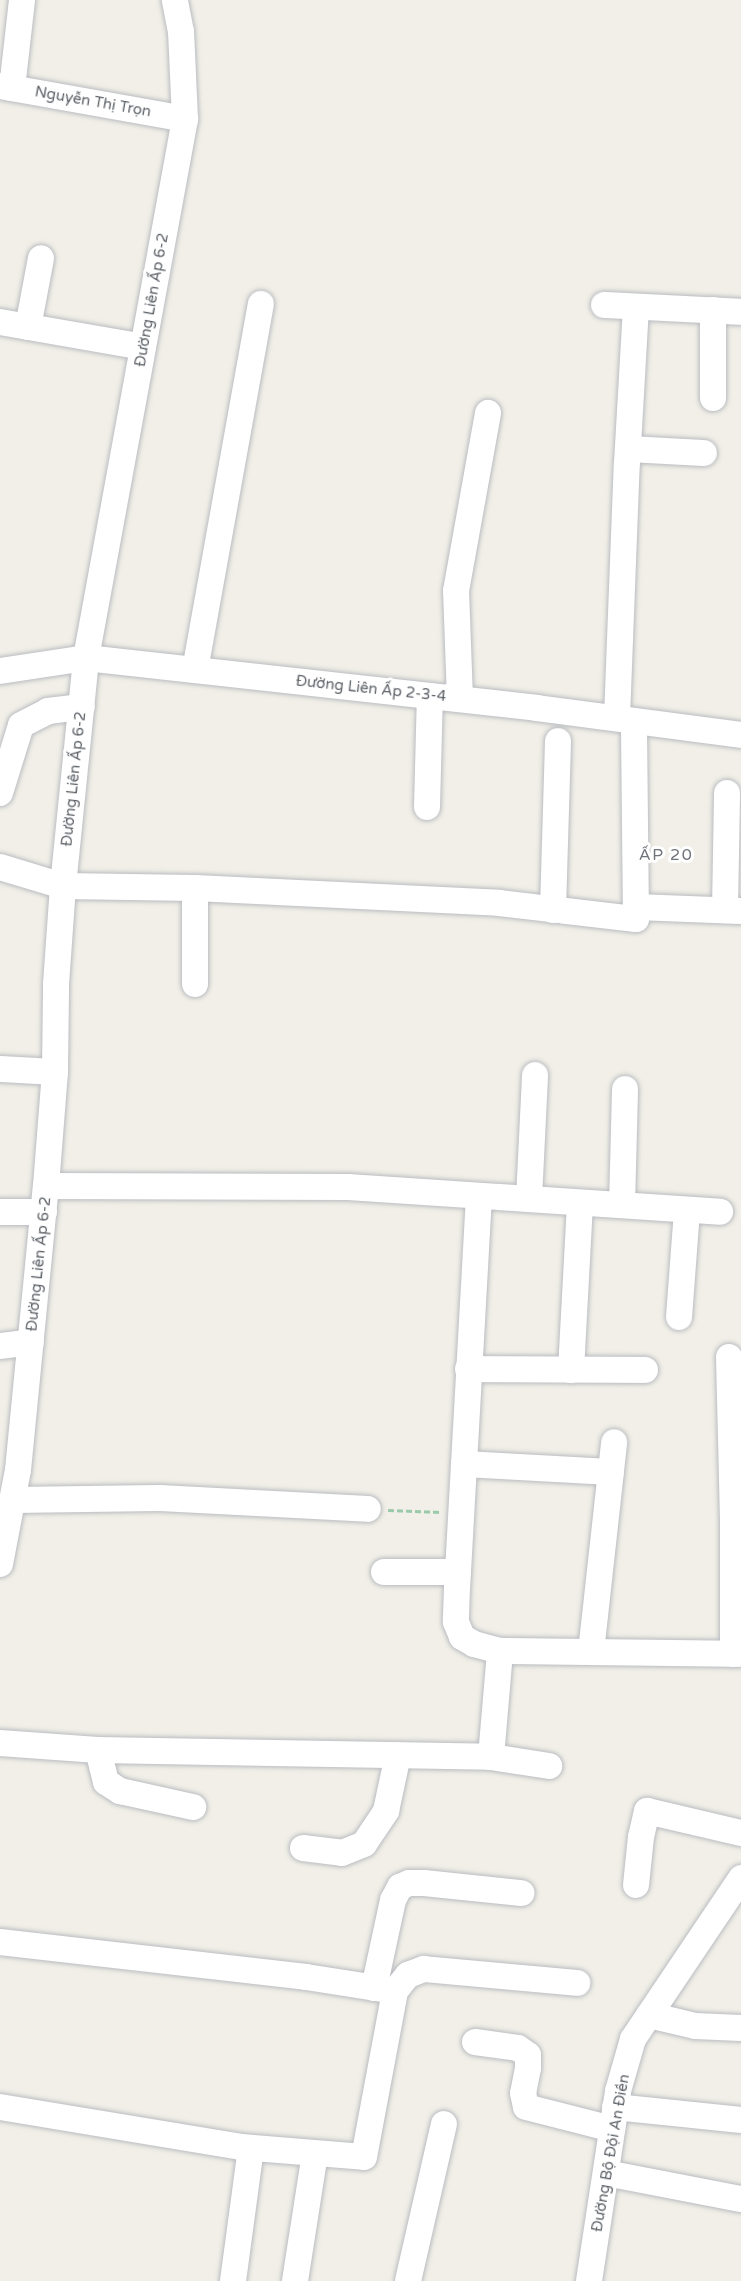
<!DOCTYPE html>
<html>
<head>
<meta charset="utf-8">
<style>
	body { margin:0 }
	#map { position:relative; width:741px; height:2281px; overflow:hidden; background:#f1efe7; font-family:"Varela Round",sans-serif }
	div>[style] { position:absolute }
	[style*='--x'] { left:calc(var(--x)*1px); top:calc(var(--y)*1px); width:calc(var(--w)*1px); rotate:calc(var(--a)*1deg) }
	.path>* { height:3px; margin-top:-1.5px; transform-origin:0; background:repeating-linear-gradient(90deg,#9bcaab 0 6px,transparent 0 9px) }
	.roads { filter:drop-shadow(0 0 2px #b9bcc1) drop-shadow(0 0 2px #b9bcc1) }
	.minor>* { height:26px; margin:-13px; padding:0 13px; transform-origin:13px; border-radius:13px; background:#fff }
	span { translate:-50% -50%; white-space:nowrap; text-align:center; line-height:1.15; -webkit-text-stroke:6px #fff; paint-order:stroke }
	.street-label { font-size:15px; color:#5e6268 }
	.neighbourhood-label { font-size:16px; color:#6f747a; letter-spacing:1.5px }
</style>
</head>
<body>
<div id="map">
	<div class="path">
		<i style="--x:388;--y:1510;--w:53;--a:2.2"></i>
	</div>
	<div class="roads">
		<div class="minor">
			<i style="--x:0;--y:86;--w:188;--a:10.1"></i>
			<i style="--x:12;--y:88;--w:89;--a:-83.5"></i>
			<i style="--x:604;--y:305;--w:137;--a:2.9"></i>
			<i style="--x:0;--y:322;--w:145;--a:9.9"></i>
			<i style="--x:28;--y:327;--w:70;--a:-79.3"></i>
			<i style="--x:713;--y:398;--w:88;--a:-90"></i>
			<i style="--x:628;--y:449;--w:76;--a:3"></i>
			<i style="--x:195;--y:670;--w:372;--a:-79.8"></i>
			<i style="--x:0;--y:671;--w:87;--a:-8.6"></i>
			<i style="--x:86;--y:658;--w:454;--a:6.3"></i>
			<i style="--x:537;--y:708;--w:206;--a:7.5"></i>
			<i style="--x:460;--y:699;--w:108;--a:-92.1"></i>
			<i style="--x:456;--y:591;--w:181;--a:-79.8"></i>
			<i style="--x:617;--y:718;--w:255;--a:-87.8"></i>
			<i style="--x:627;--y:463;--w:156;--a:-86.7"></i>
			<i style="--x:0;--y:793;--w:71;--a:-72.8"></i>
			<i style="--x:21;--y:725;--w:30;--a:-27"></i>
			<i style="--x:48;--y:711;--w:34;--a:-7"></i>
			<i style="--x:427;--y:807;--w:111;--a:-88.5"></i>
			<i style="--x:0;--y:867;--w:66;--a:16.8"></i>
			<i style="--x:63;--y:886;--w:132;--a:0.9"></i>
			<i style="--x:195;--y:888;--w:304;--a:2.8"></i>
			<i style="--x:499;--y:903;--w:138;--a:6.7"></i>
			<i style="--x:636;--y:919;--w:198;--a:-90.6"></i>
			<i style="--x:636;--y:907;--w:104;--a:2.2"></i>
			<i style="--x:553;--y:910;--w:169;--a:-88.3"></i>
			<i style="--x:725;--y:910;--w:117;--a:-89"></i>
			<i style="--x:195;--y:984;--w:96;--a:-90"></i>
			<i style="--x:0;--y:1069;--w:55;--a:3.1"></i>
			<i style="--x:46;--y:1186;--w:302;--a:0.2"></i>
			<i style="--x:348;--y:1187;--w:373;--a:3.8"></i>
			<i style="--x:479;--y:1196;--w:392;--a:93.2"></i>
			<i style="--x:457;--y:1587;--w:35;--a:92"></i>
			<i style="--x:456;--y:1622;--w:16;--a:68"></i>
			<i style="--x:462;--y:1637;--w:14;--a:30"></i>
			<i style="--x:474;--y:1644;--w:27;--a:15"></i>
			<i style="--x:500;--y:1651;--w:241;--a:0.7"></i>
			<i style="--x:529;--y:1199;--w:124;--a:-87.2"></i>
			<i style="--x:622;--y:1205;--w:116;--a:-88.5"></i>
			<i style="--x:0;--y:1212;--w:44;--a:0"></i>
			<i style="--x:679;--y:1317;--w:107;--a:-85.7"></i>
			<i style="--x:0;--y:1346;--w:31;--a:-7"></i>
			<i style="--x:729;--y:1357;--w:167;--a:88.6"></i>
			<i style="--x:733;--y:1524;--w:130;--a:90"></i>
			<i style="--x:468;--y:1369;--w:177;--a:0.3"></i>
			<i style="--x:571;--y:1370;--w:167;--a:-86.9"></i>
			<i style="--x:464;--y:1464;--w:147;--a:3.1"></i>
			<i style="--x:12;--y:1500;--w:148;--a:-0.8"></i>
			<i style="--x:160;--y:1498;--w:208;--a:3"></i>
			<i style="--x:0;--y:1564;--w:96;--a:-79.2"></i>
			<i style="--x:18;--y:1470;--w:285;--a:-84.4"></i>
			<i style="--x:46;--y:1186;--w:114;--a:-85.5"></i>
			<i style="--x:55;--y:1072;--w:88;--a:-89.3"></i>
			<i style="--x:56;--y:984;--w:98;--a:-85.9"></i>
			<i style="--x:63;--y:886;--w:229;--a:-84.2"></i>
			<i style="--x:86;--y:658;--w:548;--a:-79.59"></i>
			<i style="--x:185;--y:119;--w:87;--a:-92.6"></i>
			<i style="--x:181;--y:32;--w:33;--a:-101"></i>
			<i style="--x:384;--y:1572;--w:74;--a:0"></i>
			<i style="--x:591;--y:1652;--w:211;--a:-83.7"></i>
			<i style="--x:0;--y:1743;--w:98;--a:4.1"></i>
			<i style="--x:98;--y:1750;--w:393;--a:1"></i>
			<i style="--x:491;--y:1757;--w:59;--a:8.8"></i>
			<i style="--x:98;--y:1750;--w:33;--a:76"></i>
			<i style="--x:106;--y:1782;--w:17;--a:33"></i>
			<i style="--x:120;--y:1791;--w:75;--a:12.4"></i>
			<i style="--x:491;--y:1757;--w:106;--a:-85.1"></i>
			<i style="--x:303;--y:1848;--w:39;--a:7"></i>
			<i style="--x:342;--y:1853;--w:24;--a:-22"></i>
			<i style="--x:364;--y:1844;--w:40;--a:-56"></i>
			<i style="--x:386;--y:1811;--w:57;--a:-77.9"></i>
			<i style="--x:636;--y:1885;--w:48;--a:-84.1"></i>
			<i style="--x:641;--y:1837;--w:27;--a:-77"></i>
			<i style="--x:647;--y:1811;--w:97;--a:13.2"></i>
			<i style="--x:0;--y:1942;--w:308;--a:6.5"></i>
			<i style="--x:306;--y:1977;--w:90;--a:8.9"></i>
			<i style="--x:374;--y:1988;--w:90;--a:-77.8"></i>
			<i style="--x:393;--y:1900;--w:15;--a:-62"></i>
			<i style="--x:400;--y:1887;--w:10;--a:-24"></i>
			<i style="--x:409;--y:1883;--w:15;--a:0"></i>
			<i style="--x:424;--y:1883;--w:98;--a:5.9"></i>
			<i style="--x:649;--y:2015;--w:47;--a:13.4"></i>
			<i style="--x:695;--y:2026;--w:46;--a:2.5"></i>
			<i style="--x:475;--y:2042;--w:43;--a:7.9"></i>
			<i style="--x:518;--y:2048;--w:12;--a:35"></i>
			<i style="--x:528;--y:2055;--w:13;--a:90"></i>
			<i style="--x:528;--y:2068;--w:25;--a:101"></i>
			<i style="--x:523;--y:2093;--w:14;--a:78"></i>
			<i style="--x:526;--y:2107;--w:89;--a:14.3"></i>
			<i style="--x:0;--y:2107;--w:244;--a:9.4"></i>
			<i style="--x:241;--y:2147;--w:123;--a:4.6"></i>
			<i style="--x:364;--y:2157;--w:169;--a:-79.4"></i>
			<i style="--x:395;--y:1991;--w:21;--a:-51"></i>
			<i style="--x:408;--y:1975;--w:17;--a:-21"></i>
			<i style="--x:424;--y:1969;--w:154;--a:5.2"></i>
			<i style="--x:615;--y:2107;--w:127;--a:5.9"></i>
			<i style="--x:606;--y:2173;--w:137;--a:10.9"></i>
			<i style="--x:233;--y:2281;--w:134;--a:-82.3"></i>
			<i style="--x:295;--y:2281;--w:129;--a:-81.1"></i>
			<i style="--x:408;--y:2281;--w:161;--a:-77.1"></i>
			<i style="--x:589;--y:2281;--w:192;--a:-81.3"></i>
			<i style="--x:618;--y:2091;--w:54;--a:-73.9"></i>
			<i style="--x:633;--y:2039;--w:194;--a:-56.1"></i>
		</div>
	</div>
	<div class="street-label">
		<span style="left:93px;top:102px;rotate:10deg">Nguyễn Thị Trọn</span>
		<span style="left:152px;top:300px;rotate:-80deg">Đường Liên Ấp 6-2</span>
		<span style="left:371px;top:689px;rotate:6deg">Đường Liên Ấp 2-3-4</span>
		<span style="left:74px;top:779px;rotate:-84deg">Đường Liên Ấp 6-2</span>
		<span style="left:39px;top:1264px;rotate:-84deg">Đường Liên Ấp 6-2</span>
		<span style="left:611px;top:2153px;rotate:-80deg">Đường Bộ Đội An Điền</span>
	</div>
	<div class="neighbourhood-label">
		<span style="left:666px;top:855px">ẤP 20</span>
	</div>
</div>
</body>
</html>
